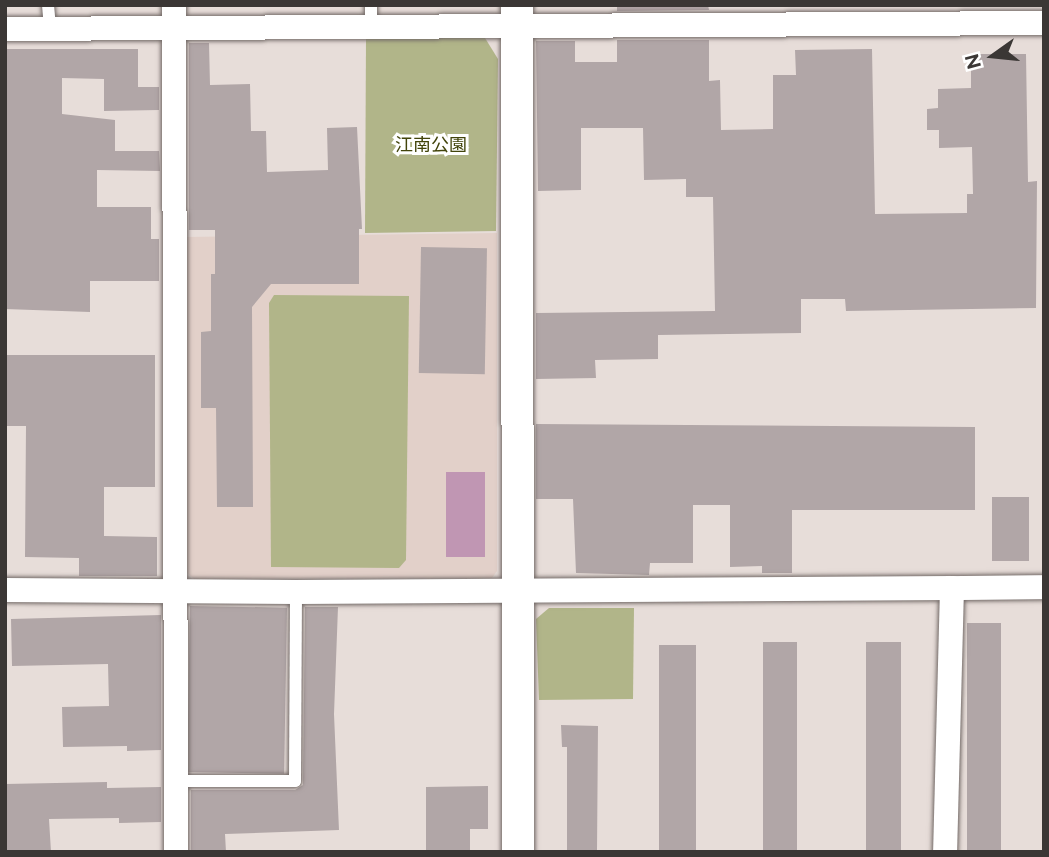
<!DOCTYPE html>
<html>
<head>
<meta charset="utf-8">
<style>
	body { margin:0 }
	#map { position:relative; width:1049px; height:857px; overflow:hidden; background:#e7ddd9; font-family:Raleway,"Noto Sans JP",sans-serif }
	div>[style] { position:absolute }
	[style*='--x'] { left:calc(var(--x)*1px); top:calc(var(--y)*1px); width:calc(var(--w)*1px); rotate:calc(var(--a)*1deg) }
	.built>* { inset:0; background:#e2d0c9 }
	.green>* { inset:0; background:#b1b589 }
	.water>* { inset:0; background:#c096b3; transform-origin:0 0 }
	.building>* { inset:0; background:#b1a6a7; transform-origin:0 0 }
	.roads { filter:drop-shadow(0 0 2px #736a67) drop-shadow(0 0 2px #736a67) }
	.service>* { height:12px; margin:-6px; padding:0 6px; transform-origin:6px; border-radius:6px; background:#fff }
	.minor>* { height:24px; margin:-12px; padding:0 12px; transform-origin:12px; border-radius:12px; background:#fff }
	.tertiary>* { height:32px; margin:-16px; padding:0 16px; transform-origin:16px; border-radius:16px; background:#fff }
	span { translate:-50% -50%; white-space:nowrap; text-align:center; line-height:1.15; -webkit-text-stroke:6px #fff; paint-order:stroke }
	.park-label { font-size:18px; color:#42440b }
	.frame { position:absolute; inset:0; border:7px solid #3b3735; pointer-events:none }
	.north { position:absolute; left:958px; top:21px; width:70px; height:70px; -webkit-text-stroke:5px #fff; paint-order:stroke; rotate:255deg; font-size:19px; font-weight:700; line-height:28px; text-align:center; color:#3b3735 }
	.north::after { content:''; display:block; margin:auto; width:24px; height:32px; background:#3b3735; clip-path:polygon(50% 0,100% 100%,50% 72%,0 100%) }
</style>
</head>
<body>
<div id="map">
	<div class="built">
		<i style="clip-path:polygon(497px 233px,497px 571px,492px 578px,194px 579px,186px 572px,186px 237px)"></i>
	</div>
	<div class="green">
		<i style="clip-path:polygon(366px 38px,485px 38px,498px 59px,496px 231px,365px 233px)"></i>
		<i style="clip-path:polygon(274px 295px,409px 296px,406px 560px,399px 568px,271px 567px,269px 303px)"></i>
		<i style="clip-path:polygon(549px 608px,634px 608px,633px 699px,539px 700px,536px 619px)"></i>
	</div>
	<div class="water">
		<i style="left:446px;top:472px;width:39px;height:85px"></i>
	</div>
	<div class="building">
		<i style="clip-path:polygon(617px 5px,708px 5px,709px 10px,617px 11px)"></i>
		<i style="clip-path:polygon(617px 40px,709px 40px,709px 81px,720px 80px,721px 130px,773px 129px,773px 75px,796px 75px,795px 50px,872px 49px,875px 214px,967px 213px,967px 194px,973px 194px,972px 147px,939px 148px,939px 130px,927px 130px,927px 109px,938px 108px,938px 89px,971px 88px,971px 54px,1026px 54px,1028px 182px,1037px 181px,1036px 308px,846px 311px,845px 299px,801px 299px,801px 333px,658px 335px,658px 359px,595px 360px,596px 378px,536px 379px,536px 313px,715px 311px,713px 197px,686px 197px,686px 179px,644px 180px,643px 128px,581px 128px,581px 190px,538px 191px,536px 41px,575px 41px,575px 62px,617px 62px)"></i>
		<i style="clip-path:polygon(189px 43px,209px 43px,210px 85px,250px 84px,251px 131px,266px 131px,267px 172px,328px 170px,327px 128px,357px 127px,362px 229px,359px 229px,359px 284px,271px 284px,252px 307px,253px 507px,217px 507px,216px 408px,201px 408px,201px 332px,211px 331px,211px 274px,215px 274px,215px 230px,189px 230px)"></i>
		<i style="clip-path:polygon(5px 49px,138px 49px,138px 87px,159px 87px,159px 110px,104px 111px,104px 79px,62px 78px,62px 114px,115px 120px,115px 151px,159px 151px,160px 171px,97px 170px,97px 207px,151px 207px,151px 239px,159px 239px,159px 281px,90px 281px,90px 312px,5px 309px)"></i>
		<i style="left:421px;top:247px;width:66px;height:126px;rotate:1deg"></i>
		<i style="clip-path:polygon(5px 355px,155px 355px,155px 487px,104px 487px,104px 536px,157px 537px,157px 576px,79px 576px,79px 558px,25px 557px,26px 426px,5px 426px)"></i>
		<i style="clip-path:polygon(536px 424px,975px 427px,975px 510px,792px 510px,792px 573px,762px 573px,762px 566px,730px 567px,730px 505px,693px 505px,693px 563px,650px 563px,649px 575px,576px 573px,573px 499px,536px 499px)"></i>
		<i style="left:992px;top:497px;width:37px;height:64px"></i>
		<i style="left:190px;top:606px;width:97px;height:166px;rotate:1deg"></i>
		<i style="clip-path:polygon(305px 607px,338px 607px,334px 714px,339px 830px,225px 834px,226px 852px,191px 852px,191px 790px,295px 790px,303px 785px)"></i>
		<i style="clip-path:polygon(161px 615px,161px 750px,127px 751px,127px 746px,63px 747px,62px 707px,109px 706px,108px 664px,12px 666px,11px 619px)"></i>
		<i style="left:967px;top:623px;width:34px;height:229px"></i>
		<i style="left:763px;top:642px;width:34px;height:210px"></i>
		<i style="left:866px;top:642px;width:35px;height:210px"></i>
		<i style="left:659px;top:645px;width:37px;height:207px"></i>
		<i style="clip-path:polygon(561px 725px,598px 726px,597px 852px,567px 852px,567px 747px,562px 747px)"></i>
		<i style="clip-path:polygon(107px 782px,107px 788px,161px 787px,161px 822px,119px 823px,119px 818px,49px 819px,51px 852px,5px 852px,5px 784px)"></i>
		<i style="clip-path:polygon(488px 786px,488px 829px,470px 829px,470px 852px,426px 852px,426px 787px)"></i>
	</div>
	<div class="roads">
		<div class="service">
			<i style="--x:48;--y:5;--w:24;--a:85"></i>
			<i style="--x:371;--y:5;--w:22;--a:90"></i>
			<i style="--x:175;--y:781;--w:120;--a:0"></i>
			<i style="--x:295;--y:781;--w:189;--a:-89.7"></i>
		</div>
		<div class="minor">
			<i style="--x:174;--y:5;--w:847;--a:89.86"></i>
			<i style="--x:5;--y:29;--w:1039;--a:-0.33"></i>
			<i style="--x:952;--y:588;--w:92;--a:-0.6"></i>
			<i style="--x:5;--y:590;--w:291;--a:0.4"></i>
			<i style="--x:296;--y:592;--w:656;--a:-0.35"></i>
			<i style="--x:952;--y:588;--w:264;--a:91.5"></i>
		</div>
		<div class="tertiary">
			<i style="--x:517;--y:5;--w:847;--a:89.93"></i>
		</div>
	</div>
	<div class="park-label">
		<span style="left:431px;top:145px">江南公園</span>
	</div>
	<div class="frame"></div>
	<div class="north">N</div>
</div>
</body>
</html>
